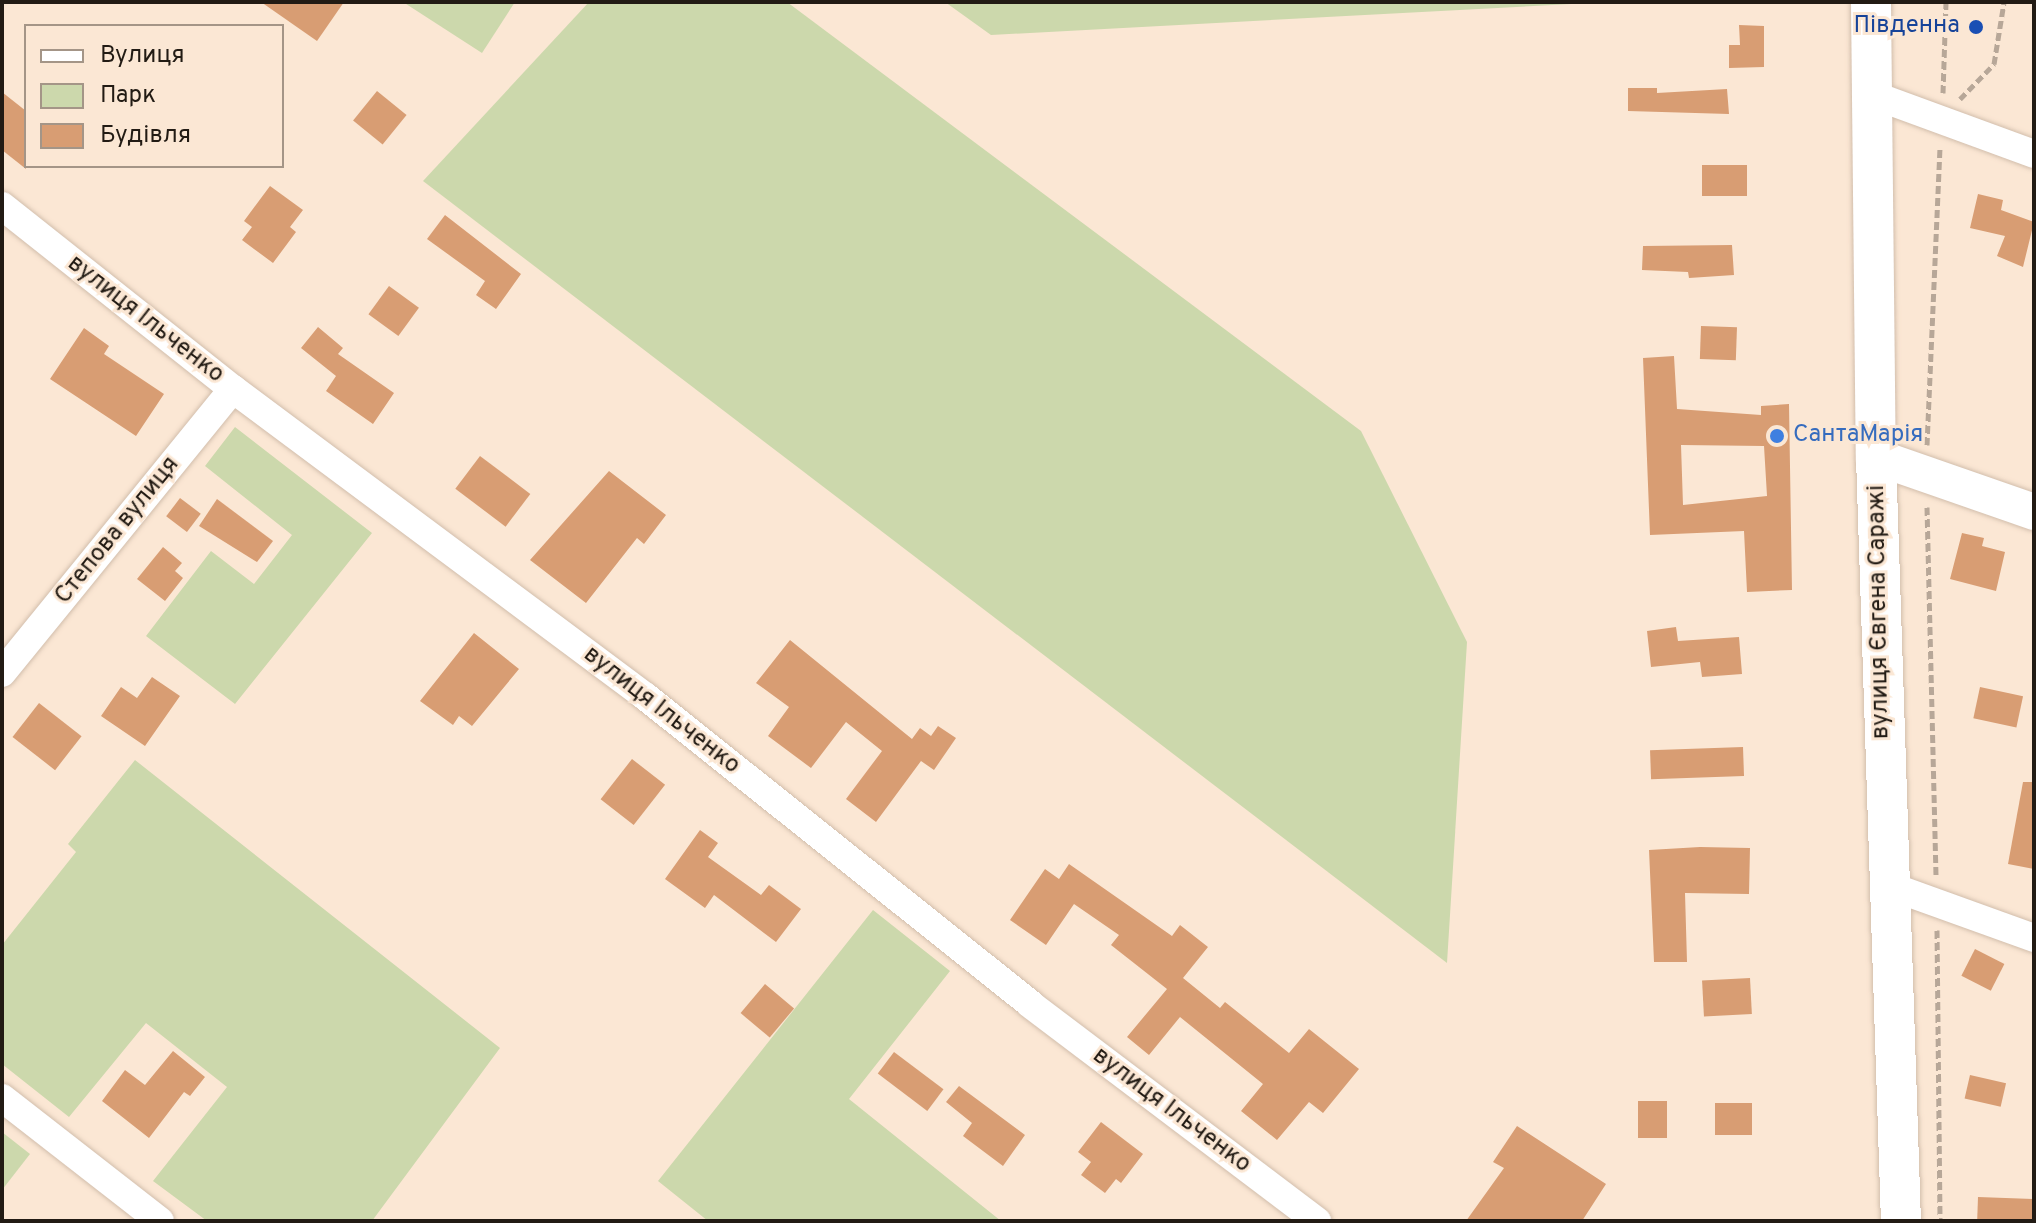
<!DOCTYPE html>
<html>
<head>
<meta charset="utf-8">
<style>
	body { margin:0 }
	#map { position:relative; width:2036px; height:1223px; overflow:hidden; background:#fbe7d4; font-family:Overpass,sans-serif }
	div>[style] { position:absolute }
	[style*='--x'] { left:calc(var(--x)*1px); top:calc(var(--y)*1px); width:calc(var(--w)*1px); rotate:calc(var(--a)*1deg) }
	.green>* { inset:0; background:#ccd8ac }
	.building>* { inset:0; background:#d89d73; transform-origin:0 0 }
	.path>* { height:5px; margin-top:-2.5px; transform-origin:0; background:repeating-linear-gradient(90deg,#b7a798 0 8px,transparent 0 12px) }
	.roads { filter:drop-shadow(0 0 2px #d2beac) drop-shadow(0 0 2px #d2beac) }
	.minor>* { height:28px; margin:-14px; padding:0 14px; transform-origin:14px; border-radius:14px; background:#fff }
	.tertiary>* { height:36px; margin:-18px; padding:0 18px; transform-origin:18px; border-radius:18px; background:#fff }
	.secondary>* { height:40px; margin:-20px; padding:0 20px; transform-origin:20px; border-radius:20px; background:#fff }
	.dots>* { width:22px; height:22px; translate:-50% -50%; box-sizing:border-box; border:4px solid #fbe7d4; border-radius:50% }
	span { translate:-50% -50%; white-space:nowrap; text-align:center; line-height:1.15; -webkit-text-stroke:6px #fbe7d4; paint-order:stroke }
	.transit-label { font-size:24px; color:#164399 }
	.right { translate:-100% -50%; text-align:right }
	.street-label { font-size:24px; color:#221b14 }
	.shop-label { font-size:24px; color:#366cbe }
	.left { translate:0 -50%; text-align:left }
	.frame { position:absolute; inset:0; border:4px solid #221b14; pointer-events:none }
	.legend { position:absolute; left:24px; top:24px; width:260px; height:144px; box-sizing:border-box; background:#fbe7d4; border:2px solid #a49587; margin:0; padding:10px 14px; list-style:none; font-size:24px; color:#221b14 }
	.legend li { display:flex; align-items:center; gap:16px; height:40px }
	.legend b { width:40px; border:2px solid #a49587 }
</style>
</head>
<body>
<div id="map">
	<div class="green">
		<i style="clip-path:polygon(403px 2px,515px 2px,482px 53px)"></i>
		<i style="clip-path:polygon(589px 2px,787px 2px,1361px 431px,1467px 642px,1447px 963px,423px 181px)"></i>
		<i style="clip-path:polygon(945px 2px,1609px 2px,991px 35px)"></i>
		<i style="clip-path:polygon(235px 427px,372px 533px,235px 704px,146px 636px,211px 551px,254px 584px,292px 535px,205px 466px)"></i>
		<i style="clip-path:polygon(135px 760px,500px 1048px,372px 1221px,207px 1221px,153px 1181px,227px 1087px,146px 1023px,69px 1117px,2px 1064px,2px 945px,76px 852px,68px 844px)"></i>
		<i style="clip-path:polygon(873px 910px,950px 971px,849px 1099px,1001px 1221px,708px 1221px,658px 1181px)"></i>
		<i style="clip-path:polygon(2px 1132px,30px 1154px,2px 1190px)"></i>
	</div>
	<div class="building">
		<i style="clip-path:polygon(261px 2px,344px 2px,317px 41px)"></i>
		<i style="clip-path:polygon(1739px 25px,1764px 26px,1764px 67px,1729px 68px,1729px 45px,1740px 45px)"></i>
		<i style="clip-path:polygon(1628px 88px,1657px 88px,1657px 93px,1727px 89px,1729px 114px,1628px 111px)"></i>
		<i style="left:377px;top:91px;width:38px;height:38px;rotate:39deg"></i>
		<i style="clip-path:polygon(2px 92px,26px 111px,26px 169px,2px 150px)"></i>
		<i style="left:1747px;top:165px;width:31px;height:45px;rotate:90deg"></i>
		<i style="clip-path:polygon(270px 186px,303px 210px,290px 227px,296px 232px,273px 263px,242px 240px,252px 227px,244px 221px)"></i>
		<i style="clip-path:polygon(1978px 194px,2003px 200px,2001px 210px,2034px 222px,2023px 267px,1997px 256px,2005px 236px,1970px 228px)"></i>
		<i style="clip-path:polygon(445px 215px,521px 274px,496px 309px,476px 295px,485px 281px,427px 239px)"></i>
		<i style="clip-path:polygon(1732px 245px,1734px 275px,1689px 278px,1688px 272px,1642px 270px,1643px 246px)"></i>
		<i style="left:389px;top:286px;width:37px;height:35px;rotate:36deg"></i>
		<i style="left:1701px;top:326px;width:36px;height:33px;rotate:2deg"></i>
		<i style="clip-path:polygon(318px 327px,343px 348px,338px 354px,394px 393px,373px 424px,326px 391px,336px 376px,301px 348px)"></i>
		<i style="clip-path:polygon(84px 328px,109px 346px,104px 354px,164px 394px,136px 436px,50px 379px)"></i>
		<i style="clip-path:polygon(evenodd,1674px 356px,1677px 409px,1761px 415px,1761px 406px,1789px 404px,1792px 590px,1747px 592px,1744px 531px,1650px 535px,1643px 358px,1674px 356px,1681px 445px,1764px 446px,1767px 496px,1683px 505px,1681px 445px)"></i>
		<i style="left:480px;top:456px;width:63px;height:41px;rotate:37deg"></i>
		<i style="clip-path:polygon(609px 471px,666px 515px,644px 544px,637px 538px,586px 603px,530px 560px)"></i>
		<i style="left:180px;top:498px;width:26px;height:23px;rotate:37deg"></i>
		<i style="clip-path:polygon(217px 499px,273px 541px,257px 562px,199px 526px)"></i>
		<i style="clip-path:polygon(1962px 533px,1984px 538px,1982px 546px,2005px 552px,1996px 591px,1950px 579px)"></i>
		<i style="clip-path:polygon(163px 547px,182px 563px,175px 571px,183px 578px,165px 601px,137px 579px)"></i>
		<i style="clip-path:polygon(1676px 627px,1678px 641px,1739px 637px,1742px 674px,1702px 677px,1700px 662px,1651px 667px,1647px 631px)"></i>
		<i style="clip-path:polygon(474px 633px,519px 669px,472px 726px,459px 716px,453px 725px,420px 701px)"></i>
		<i style="clip-path:polygon(790px 640px,912px 739px,920px 728px,931px 736px,938px 726px,956px 738px,934px 770px,921px 761px,876px 822px,846px 799px,882px 751px,846px 722px,811px 768px,768px 736px,789px 707px,756px 683px)"></i>
		<i style="clip-path:polygon(152px 677px,180px 696px,145px 746px,101px 716px,121px 687px,137px 698px)"></i>
		<i style="left:1980px;top:687px;width:44px;height:32px;rotate:12deg"></i>
		<i style="left:39px;top:703px;width:54px;height:43px;rotate:38deg"></i>
		<i style="left:1743px;top:747px;width:29px;height:93px;rotate:88deg"></i>
		<i style="left:632px;top:759px;width:42px;height:51px;rotate:38deg"></i>
		<i style="clip-path:polygon(2023px 782px,2034px 782px,2034px 869px,2008px 864px)"></i>
		<i style="clip-path:polygon(700px 830px,718px 843px,708px 857px,761px 895px,769px 885px,801px 909px,776px 942px,714px 895px,705px 908px,665px 879px)"></i>
		<i style="clip-path:polygon(1700px 847px,1750px 848px,1749px 894px,1685px 893px,1687px 962px,1654px 962px,1649px 850px)"></i>
		<i style="clip-path:polygon(1069px 864px,1172px 936px,1180px 925px,1208px 947px,1183px 978px,1220px 1008px,1225px 1002px,1289px 1053px,1309px 1029px,1359px 1069px,1323px 1113px,1309px 1102px,1277px 1140px,1241px 1111px,1263px 1084px,1180px 1017px,1149px 1055px,1127px 1037px,1167px 989px,1111px 945px,1119px 935px,1074px 904px,1046px 945px,1010px 920px,1045px 869px,1059px 879px)"></i>
		<i style="left:1975px;top:949px;width:33px;height:30px;rotate:27deg"></i>
		<i style="left:1750px;top:978px;width:36px;height:48px;rotate:87deg"></i>
		<i style="left:765px;top:984px;width:38px;height:38px;rotate:40deg"></i>
		<i style="clip-path:polygon(173px 1051px,205px 1077px,190px 1096px,184px 1092px,149px 1138px,102px 1101px,125px 1070px,145px 1085px)"></i>
		<i style="left:894px;top:1052px;width:62px;height:27px;rotate:37deg"></i>
		<i style="left:1970px;top:1075px;width:37px;height:24px;rotate:13deg"></i>
		<i style="clip-path:polygon(959px 1086px,1025px 1135px,1003px 1166px,963px 1136px,972px 1123px,946px 1102px)"></i>
		<i style="left:1638px;top:1101px;width:29px;height:37px"></i>
		<i style="left:1715px;top:1103px;width:37px;height:32px"></i>
		<i style="clip-path:polygon(1101px 1122px,1143px 1154px,1121px 1183px,1116px 1179px,1105px 1193px,1081px 1175px,1091px 1162px,1078px 1152px)"></i>
		<i style="clip-path:polygon(1517px 1126px,1606px 1184px,1582px 1221px,1466px 1221px,1504px 1168px,1493px 1162px)"></i>
		<i style="left:1978px;top:1197px;width:55px;height:24px;rotate:2deg"></i>
	</div>
	<div class="path">
		<i style="--x:1943;--y:93;--w:91;--a:-88.1"></i>
		<i style="--x:1960;--y:99;--w:49;--a:-45.8"></i>
		<i style="--x:1994;--y:64;--w:63;--a:-80.8"></i>
		<i style="--x:1927;--y:445;--w:298;--a:-87.5"></i>
		<i style="--x:1927;--y:507;--w:369;--a:88.6"></i>
		<i style="--x:1937;--y:930;--w:291;--a:89.4"></i>
	</div>
	<div class="roads">
		<div class="minor">
			<i style="--x:1873;--y:95;--w:171;--a:20.1"></i>
			<i style="--x:2;--y:206;--w:295;--a:38.4"></i>
			<i style="--x:233;--y:389;--w:515;--a:36.71"></i>
			<i style="--x:646;--y:697;--w:492;--a:38.6"></i>
			<i style="--x:1030;--y:1004;--w:360;--a:37.1"></i>
			<i style="--x:2;--y:673;--w:366;--a:-50.9"></i>
			<i style="--x:1887;--y:885;--w:156;--a:19.8"></i>
			<i style="--x:2;--y:1098;--w:200;--a:37.9"></i>
		</div>
		<div class="tertiary">
			<i style="--x:1876;--y:457;--w:167;--a:19.2"></i>
		</div>
		<div class="secondary">
			<i style="--x:1871;--y:2;--w:455;--a:89.4"></i>
			<i style="--x:1876;--y:457;--w:764;--a:88.13"></i>
		</div>
	</div>
	<div class="dots">
		<i style="left:1976px;top:27px;background:#1a4fb4"></i>
		<i style="left:1777px;top:436px;background:#3f7fe0"></i>
	</div>
	<div class="transit-label">
		<span class="right" style="left:1960px;top:27px">Південна</span>
	</div>
	<div class="street-label">
		<span style="left:145px;top:320px;rotate:38deg">вулиця Ільченко</span>
		<span style="left:118px;top:531px;rotate:-51deg">Степова вулиця</span>
		<span style="left:1880px;top:612px;rotate:-91deg">вулиця Євгена Саражі</span>
		<span style="left:661px;top:711px;rotate:38deg">вулиця Ільченко</span>
		<span style="left:1171px;top:1111px;rotate:37deg">вулиця Ільченко</span>
	</div>
	<div class="shop-label">
		<span class="left" style="left:1793px;top:436px">СантаМарія</span>
	</div>
	<div class="frame"></div>
	<ul class="legend">
	<li><b style="height:10px;background:#fff"></b>Вулиця</li>
	<li><b style="height:22px;background:#ccd8ac"></b>Парк</li>
	<li><b style="height:22px;background:#d89d73"></b>Будівля</li>
	</ul>
</div>
</body>
</html>
